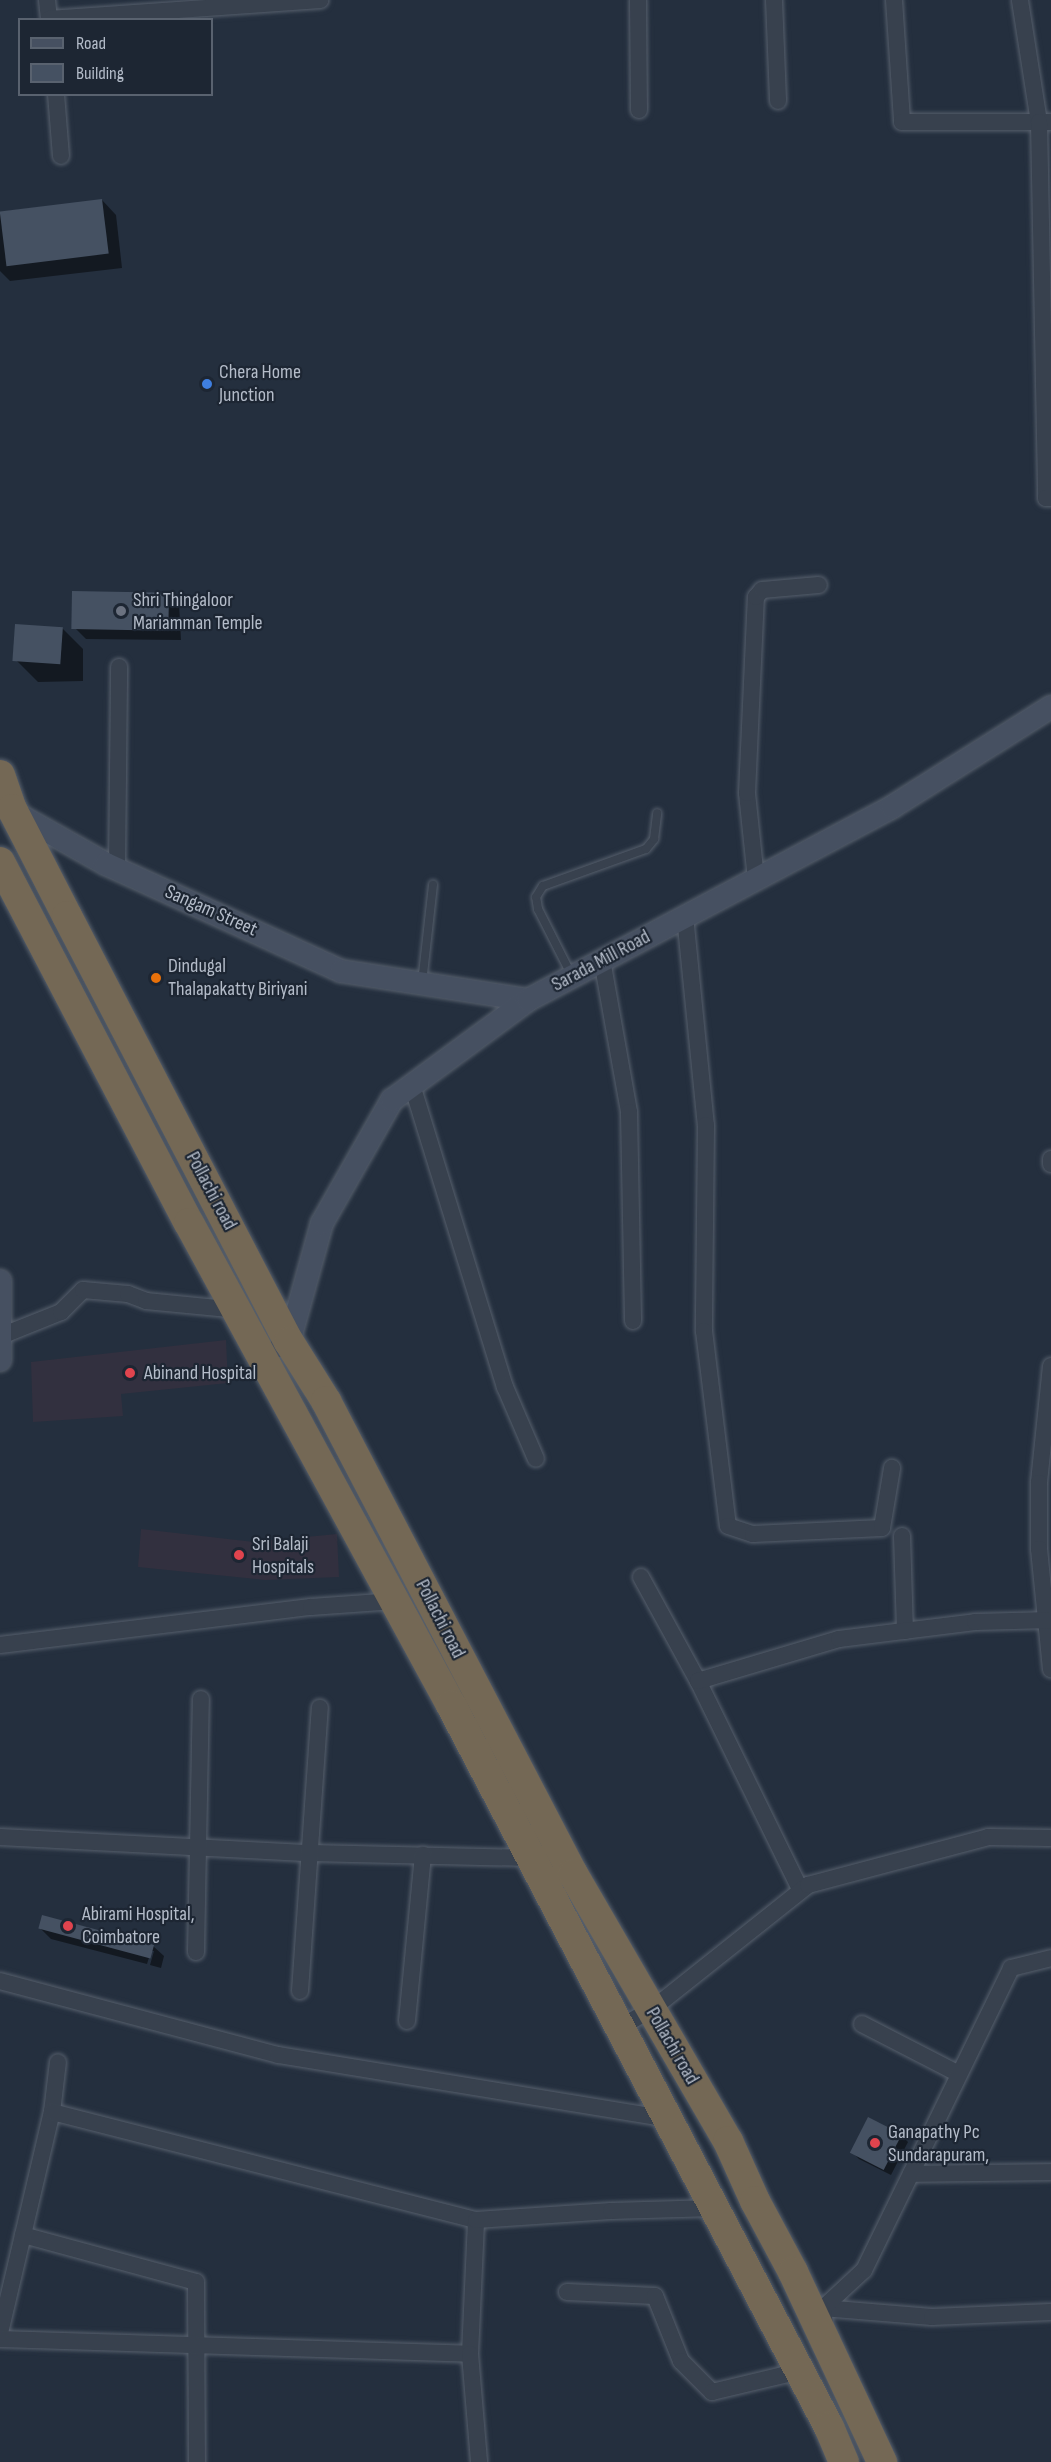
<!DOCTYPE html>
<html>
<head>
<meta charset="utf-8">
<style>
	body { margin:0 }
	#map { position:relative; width:1051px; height:2462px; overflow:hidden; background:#242f3e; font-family:"Sofia Sans Condensed",sans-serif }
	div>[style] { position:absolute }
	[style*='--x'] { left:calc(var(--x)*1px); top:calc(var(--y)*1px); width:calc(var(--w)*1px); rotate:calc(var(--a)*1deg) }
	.medical>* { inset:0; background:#32303f }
	.shadow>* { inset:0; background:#0007 }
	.building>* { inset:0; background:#455162; transform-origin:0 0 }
	.roads { filter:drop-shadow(0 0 2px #565f6c) drop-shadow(0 0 2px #565f6c) }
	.lane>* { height:8px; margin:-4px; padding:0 4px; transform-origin:4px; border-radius:4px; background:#38414e }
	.street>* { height:16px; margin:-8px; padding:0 8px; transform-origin:8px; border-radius:8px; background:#38414e }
	.secondary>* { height:22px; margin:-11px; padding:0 11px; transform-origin:11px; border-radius:11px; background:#465061 }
	.highway>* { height:30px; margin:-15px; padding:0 15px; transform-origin:15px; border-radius:15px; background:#746855 }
	.dots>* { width:16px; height:16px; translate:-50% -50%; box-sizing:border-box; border:3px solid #1d2633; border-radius:50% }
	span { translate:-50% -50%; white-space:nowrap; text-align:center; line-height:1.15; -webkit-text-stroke:4.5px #1d2633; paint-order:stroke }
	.poi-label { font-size:20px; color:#b4bcc9 }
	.left { translate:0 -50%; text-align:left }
	.street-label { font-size:20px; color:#b4bcc9 }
	.legend { position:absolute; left:18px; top:18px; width:195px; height:78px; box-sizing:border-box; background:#1d2633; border:2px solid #59626f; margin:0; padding:8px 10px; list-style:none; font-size:18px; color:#b4bcc9 }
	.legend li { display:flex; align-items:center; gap:12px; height:30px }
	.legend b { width:30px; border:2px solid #59626f }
</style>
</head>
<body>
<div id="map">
	<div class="medical">
		<i style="clip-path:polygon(226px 1340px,228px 1383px,121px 1394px,123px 1416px,33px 1422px,31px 1362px)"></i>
		<i style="clip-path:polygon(141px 1529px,254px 1542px,337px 1534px,339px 1577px,265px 1580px,138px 1567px)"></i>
	</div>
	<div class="shadow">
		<i style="clip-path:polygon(102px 200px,116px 215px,122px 268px,10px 281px,0 271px,0 212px)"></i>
		<i style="clip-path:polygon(169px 594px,179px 604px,181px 640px,86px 639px,75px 628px)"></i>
		<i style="clip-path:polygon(62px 628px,83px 649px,83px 681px,38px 682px,17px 661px)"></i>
		<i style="clip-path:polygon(40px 1928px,153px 1946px,164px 1956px,161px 1968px,150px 1965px,154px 1951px,151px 1951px,147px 1964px,51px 1939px)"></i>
		<i style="clip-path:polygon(901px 2135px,908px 2142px,891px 2175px,859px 2159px,853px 2153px)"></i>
	</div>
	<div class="building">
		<i style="left:102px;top:199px;width:55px;height:103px;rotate:83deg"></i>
		<i style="left:72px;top:591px;width:97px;height:38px;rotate:1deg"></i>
		<i style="left:15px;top:624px;width:48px;height:37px;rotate:4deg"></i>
		<i style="left:42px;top:1915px;width:116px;height:14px;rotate:15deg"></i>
		<i style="left:868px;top:2117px;width:38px;height:40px;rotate:27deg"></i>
	</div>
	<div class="roads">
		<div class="lane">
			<i style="--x:572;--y:976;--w:75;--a:-116.9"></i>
			<i style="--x:538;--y:909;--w:12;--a:-99"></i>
			<i style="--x:536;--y:897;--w:13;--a:-58"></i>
			<i style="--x:543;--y:886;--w:109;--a:-19.8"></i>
			<i style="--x:646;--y:849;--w:13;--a:-51"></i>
			<i style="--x:654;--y:839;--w:26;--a:-83"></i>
			<i style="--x:422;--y:983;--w:99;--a:-83.6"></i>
		</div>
		<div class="street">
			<i style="--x:47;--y:0;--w:20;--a:84"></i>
			<i style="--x:638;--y:0;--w:110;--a:89.5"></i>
			<i style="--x:774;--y:0;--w:101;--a:87.7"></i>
			<i style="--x:894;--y:0;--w:122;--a:86.2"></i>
			<i style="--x:902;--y:122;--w:137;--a:0"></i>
			<i style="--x:1039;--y:122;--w:123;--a:-98.9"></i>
			<i style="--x:49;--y:19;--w:272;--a:-4"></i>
			<i style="--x:56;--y:94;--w:62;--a:85.4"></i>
			<i style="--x:1051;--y:122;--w:12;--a:180"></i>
			<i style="--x:1039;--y:122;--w:376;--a:88.9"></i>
			<i style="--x:1046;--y:498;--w:5;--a:0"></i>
			<i style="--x:117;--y:869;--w:202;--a:-89.4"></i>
			<i style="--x:756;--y:879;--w:86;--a:-96"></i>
			<i style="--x:747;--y:793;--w:196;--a:-87.4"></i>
			<i style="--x:756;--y:597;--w:9;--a:-49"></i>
			<i style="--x:762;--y:590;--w:57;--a:-5"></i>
			<i style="--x:685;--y:916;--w:210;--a:84.3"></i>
			<i style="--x:706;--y:1125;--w:206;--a:90.6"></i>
			<i style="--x:704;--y:1331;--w:196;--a:83"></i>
			<i style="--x:728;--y:1526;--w:26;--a:18"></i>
			<i style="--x:753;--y:1534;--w:129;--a:-2.7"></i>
			<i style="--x:882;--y:1528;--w:61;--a:-80.5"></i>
			<i style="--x:602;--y:960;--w:154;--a:79.9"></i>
			<i style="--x:629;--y:1112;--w:209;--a:88.9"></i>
			<i style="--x:412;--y:1085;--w:316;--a:72.9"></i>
			<i style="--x:505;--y:1387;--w:78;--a:66.7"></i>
			<i style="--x:1051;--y:1164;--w:5;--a:-90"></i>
			<i style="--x:1;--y:1336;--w:65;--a:-21.8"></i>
			<i style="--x:61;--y:1312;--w:31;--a:-45"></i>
			<i style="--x:83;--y:1290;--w:45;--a:5.1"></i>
			<i style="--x:128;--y:1294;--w:19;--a:21"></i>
			<i style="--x:146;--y:1301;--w:91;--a:5.6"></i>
			<i style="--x:1051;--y:1366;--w:118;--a:95.9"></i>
			<i style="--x:1039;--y:1483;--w:66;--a:90"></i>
			<i style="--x:1039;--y:1549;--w:121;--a:84.3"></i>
			<i style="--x:902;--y:1536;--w:95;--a:88.2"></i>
			<i style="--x:641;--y:1577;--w:119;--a:61.3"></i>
			<i style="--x:0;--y:1645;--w:313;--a:-7"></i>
			<i style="--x:311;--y:1607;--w:84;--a:-4.1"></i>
			<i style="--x:0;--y:1837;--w:310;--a:3"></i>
			<i style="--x:310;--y:1853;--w:222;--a:1.3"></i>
			<i style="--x:800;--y:1889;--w:232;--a:-116.1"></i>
			<i style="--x:698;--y:1681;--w:147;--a:-16.6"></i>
			<i style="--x:839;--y:1639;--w:137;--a:-7.1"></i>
			<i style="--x:975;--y:1622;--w:76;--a:-1.5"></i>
			<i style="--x:196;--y:1952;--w:253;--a:-88.9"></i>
			<i style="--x:0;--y:1981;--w:288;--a:14.9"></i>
			<i style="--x:278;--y:2055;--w:395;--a:9.3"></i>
			<i style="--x:300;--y:1991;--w:284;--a:-86"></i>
			<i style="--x:407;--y:2021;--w:167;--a:-84.5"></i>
			<i style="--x:862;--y:2024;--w:109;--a:27.3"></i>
			<i style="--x:620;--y:2027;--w:35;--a:-29"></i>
			<i style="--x:651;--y:2010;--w:201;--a:-38.5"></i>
			<i style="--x:808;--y:1885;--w:186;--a:-14.9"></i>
			<i style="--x:988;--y:1837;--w:63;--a:0.9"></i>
			<i style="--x:52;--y:2112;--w:50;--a:-83.2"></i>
			<i style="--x:911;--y:2174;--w:140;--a:-0.8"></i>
			<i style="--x:23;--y:2235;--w:179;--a:15.2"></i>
			<i style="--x:196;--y:2282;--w:180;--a:89.7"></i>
			<i style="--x:567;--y:2292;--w:88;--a:2.6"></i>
			<i style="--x:655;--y:2296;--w:70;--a:68.2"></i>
			<i style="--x:681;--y:2361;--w:44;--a:45"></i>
			<i style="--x:712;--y:2392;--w:90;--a:-13.4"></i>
			<i style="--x:823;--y:2308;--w:109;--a:4.7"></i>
			<i style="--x:932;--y:2317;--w:119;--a:-2.4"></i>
			<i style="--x:825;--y:2325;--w:17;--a:-97"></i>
			<i style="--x:823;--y:2308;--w:56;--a:-42.8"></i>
			<i style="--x:864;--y:2270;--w:336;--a:-64"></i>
			<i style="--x:1011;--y:1968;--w:41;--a:-14"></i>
			<i style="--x:0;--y:2333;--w:227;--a:-76.8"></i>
			<i style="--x:52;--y:2112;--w:438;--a:14.3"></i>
			<i style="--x:0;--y:2339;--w:470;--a:1.8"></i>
			<i style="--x:470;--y:2354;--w:134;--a:-87.4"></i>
			<i style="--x:476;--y:2220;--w:135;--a:-3.8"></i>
			<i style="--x:611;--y:2211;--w:104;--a:-1.7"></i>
			<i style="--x:470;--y:2354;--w:108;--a:85.2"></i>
		</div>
		<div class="secondary">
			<i style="--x:8;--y:809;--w:112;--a:29.3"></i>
			<i style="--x:106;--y:864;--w:258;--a:24.5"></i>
			<i style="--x:341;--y:971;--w:189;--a:8.8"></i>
			<i style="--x:0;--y:1281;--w:79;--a:90"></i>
			<i style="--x:281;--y:1346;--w:9;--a:-27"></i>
			<i style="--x:289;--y:1342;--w:123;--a:-74.5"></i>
			<i style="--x:322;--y:1223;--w:142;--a:-60.4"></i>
			<i style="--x:392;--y:1100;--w:169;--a:-36.3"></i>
			<i style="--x:528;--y:1000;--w:412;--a:-27.9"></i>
			<i style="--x:892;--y:807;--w:188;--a:-32.2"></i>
		</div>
		<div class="highway">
			<i style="--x:0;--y:775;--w:36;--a:71"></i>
			<i style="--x:12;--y:809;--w:120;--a:62.8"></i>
			<i style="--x:67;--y:916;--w:480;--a:62.5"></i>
			<i style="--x:289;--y:1342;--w:70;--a:57.9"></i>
			<i style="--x:326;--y:1401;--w:534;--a:62.43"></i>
			<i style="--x:573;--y:1874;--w:309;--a:59.9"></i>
			<i style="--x:728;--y:2141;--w:66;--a:65.8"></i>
			<i style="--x:755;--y:2201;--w:81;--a:61.8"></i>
			<i style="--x:793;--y:2272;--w:210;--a:64.9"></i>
			<i style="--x:0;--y:862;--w:407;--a:62.4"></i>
			<i style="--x:189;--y:1223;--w:549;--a:61.47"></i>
			<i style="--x:451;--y:1705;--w:815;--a:62.37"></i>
			<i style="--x:829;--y:2427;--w:38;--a:67"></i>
		</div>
	</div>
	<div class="dots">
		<i style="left:207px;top:384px;background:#3f7fe0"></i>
		<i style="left:121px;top:611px;background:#6b7280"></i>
		<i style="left:156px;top:978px;background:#e8710a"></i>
		<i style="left:130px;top:1373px;background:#e0444e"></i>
		<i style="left:239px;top:1555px;background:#e0444e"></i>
		<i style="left:68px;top:1926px;background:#e0444e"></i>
		<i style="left:875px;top:2143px;background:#e0444e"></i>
	</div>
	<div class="poi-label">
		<span class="left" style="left:219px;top:384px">Chera Home<br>Junction</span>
		<span class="left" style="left:133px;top:612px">Shri Thingaloor<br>Mariamman Temple</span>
		<span class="left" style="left:168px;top:978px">Dindugal<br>Thalapakatty Biriyani</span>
		<span class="left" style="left:144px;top:1373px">Abinand Hospital</span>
		<span class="left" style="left:252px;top:1556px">Sri Balaji<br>Hospitals</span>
		<span class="left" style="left:82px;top:1926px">Abirami Hospital,<br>Coimbatore</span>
		<span class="left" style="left:888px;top:2144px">Ganapathy Pc<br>Sundarapuram,</span>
	</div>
	<div class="street-label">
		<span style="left:211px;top:911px;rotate:24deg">Sangam Street</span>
		<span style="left:601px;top:961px;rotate:-28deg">Sarada Mill Road</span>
		<span style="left:211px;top:1191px;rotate:62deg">Pollachi road</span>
		<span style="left:440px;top:1619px;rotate:63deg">Pollachi road</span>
		<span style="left:672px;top:2046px;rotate:60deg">Pollachi road</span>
	</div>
	<ul class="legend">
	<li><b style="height:8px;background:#465061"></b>Road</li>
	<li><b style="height:16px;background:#455162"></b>Building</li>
	</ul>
</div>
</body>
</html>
